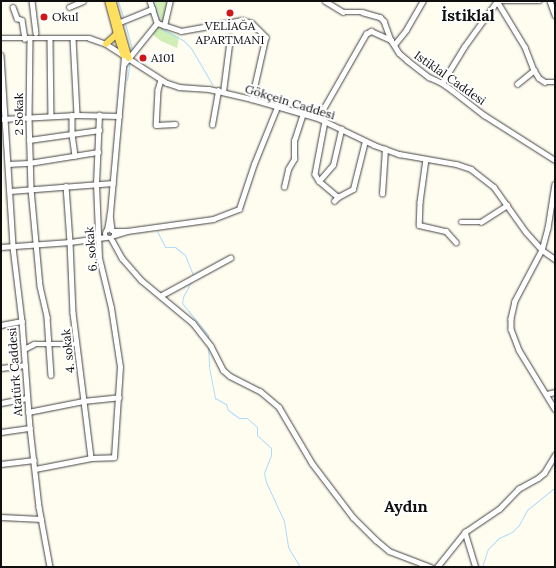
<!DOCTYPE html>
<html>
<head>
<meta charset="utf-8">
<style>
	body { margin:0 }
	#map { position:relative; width:556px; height:568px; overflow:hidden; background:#fffdf0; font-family:Lora,serif }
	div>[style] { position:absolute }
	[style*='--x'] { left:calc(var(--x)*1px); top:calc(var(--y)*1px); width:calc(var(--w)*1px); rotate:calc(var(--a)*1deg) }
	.green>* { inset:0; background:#d0eeb5 }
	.stream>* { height:1px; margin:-0.5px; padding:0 0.5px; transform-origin:0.5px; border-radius:0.5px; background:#afdcfd }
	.roads { filter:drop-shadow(0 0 1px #424242) drop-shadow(0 0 1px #424242) }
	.minor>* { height:4.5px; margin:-2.25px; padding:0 2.25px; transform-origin:2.25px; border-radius:2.25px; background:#fff }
	.minor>.ring { margin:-2.25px; padding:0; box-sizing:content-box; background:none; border:4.5px solid #fff; border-radius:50% }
	.major>* { height:5.5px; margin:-2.75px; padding:0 2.75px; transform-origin:2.75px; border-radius:2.75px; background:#ffdf60 }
	.dots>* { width:11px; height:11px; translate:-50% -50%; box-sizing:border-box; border:2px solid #fff; border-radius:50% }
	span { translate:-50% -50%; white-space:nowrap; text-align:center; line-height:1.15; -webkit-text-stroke:4px #fff; paint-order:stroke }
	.poi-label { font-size:12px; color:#0f0f0f }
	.left { translate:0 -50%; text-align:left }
	.street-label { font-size:12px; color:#0f0f0f }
	.district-label { font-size:16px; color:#0f0f0f; font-weight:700 }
	.frame { position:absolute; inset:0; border:2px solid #0f0f0f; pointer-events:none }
</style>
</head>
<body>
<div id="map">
	<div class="green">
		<i style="clip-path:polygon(155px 1px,169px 1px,164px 21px,161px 20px)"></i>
		<i style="clip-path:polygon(158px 26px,179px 37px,177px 48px,161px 41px,152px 34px)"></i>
	</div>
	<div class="stream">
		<i style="--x:118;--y:1;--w:20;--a:72"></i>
		<i style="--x:153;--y:1;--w:21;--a:71"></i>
		<i style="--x:125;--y:23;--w:28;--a:75"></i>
		<i style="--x:161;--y:26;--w:3;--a:72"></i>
		<i style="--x:162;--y:29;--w:24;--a:28"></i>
		<i style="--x:183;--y:40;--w:11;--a:45"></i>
		<i style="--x:191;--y:48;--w:42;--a:59.7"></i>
		<i style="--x:127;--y:80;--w:18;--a:-81"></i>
		<i style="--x:157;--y:231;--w:18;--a:63"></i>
		<i style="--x:165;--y:247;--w:10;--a:0"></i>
		<i style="--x:175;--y:247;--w:13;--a:39"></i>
		<i style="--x:185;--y:255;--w:22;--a:68"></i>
		<i style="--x:192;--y:280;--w:19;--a:118"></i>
		<i style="--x:183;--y:297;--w:6;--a:99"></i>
		<i style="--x:182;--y:303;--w:41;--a:50.9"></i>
		<i style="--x:208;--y:335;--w:5;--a:90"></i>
		<i style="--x:208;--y:345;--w:22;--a:87"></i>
		<i style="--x:209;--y:367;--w:32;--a:79"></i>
		<i style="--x:215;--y:398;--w:13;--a:29"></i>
		<i style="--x:226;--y:404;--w:6;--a:72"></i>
		<i style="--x:228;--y:410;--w:14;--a:36"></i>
		<i style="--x:239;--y:418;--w:8;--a:0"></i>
		<i style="--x:247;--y:418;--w:13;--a:42"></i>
		<i style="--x:257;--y:427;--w:8;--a:90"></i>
		<i style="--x:257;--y:435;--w:19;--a:43"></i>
		<i style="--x:271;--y:448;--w:7;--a:90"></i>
		<i style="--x:271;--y:455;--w:19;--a:111"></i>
		<i style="--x:264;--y:473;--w:9;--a:77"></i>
		<i style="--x:266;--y:482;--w:43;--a:65.2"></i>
		<i style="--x:284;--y:521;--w:26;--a:81"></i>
		<i style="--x:288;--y:547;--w:23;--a:59"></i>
		<i style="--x:482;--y:567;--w:19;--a:-72"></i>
		<i style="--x:488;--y:549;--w:16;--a:-45"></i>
		<i style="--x:499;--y:538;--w:14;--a:-25"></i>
		<i style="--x:512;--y:532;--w:10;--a:-45"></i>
		<i style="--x:519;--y:525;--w:17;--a:-62"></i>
		<i style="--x:527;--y:510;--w:36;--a:-39"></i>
	</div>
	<div class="roads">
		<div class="minor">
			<i style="--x:32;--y:1;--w:32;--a:83"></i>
			<i style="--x:150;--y:1;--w:23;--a:72"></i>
			<i style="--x:325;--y:1;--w:21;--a:31"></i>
			<i style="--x:343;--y:12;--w:19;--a:0"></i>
			<i style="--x:362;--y:12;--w:19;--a:16"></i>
			<i style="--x:380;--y:17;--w:6;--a:45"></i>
			<i style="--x:384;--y:21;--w:20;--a:70"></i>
			<i style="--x:391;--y:40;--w:15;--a:58"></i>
			<i style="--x:399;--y:53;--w:11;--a:41"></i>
			<i style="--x:407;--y:60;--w:28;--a:38"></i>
			<i style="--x:429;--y:77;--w:14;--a:25"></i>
			<i style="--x:442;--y:83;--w:12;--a:35"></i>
			<i style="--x:452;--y:90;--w:41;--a:38"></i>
			<i style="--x:484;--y:115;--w:84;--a:32.4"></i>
			<i style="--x:497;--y:1;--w:54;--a:58.7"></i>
			<i style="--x:525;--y:47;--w:25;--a:69"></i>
			<i style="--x:534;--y:70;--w:9;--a:58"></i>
			<i style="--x:539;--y:78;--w:7;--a:34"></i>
			<i style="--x:545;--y:82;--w:10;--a:0"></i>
			<i style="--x:497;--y:1;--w:43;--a:0"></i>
			<i style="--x:550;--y:1;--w:15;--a:70"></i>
			<i style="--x:13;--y:7;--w:12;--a:70"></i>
			<i style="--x:17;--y:18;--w:5;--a:22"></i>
			<i style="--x:22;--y:20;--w:19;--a:81"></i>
			<i style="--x:69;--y:7;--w:15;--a:-23"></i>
			<i style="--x:120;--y:22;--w:35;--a:-22"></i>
			<i style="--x:164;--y:26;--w:26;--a:-77"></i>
			<i style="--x:1;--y:38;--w:88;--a:0"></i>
			<i style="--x:89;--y:38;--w:18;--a:19"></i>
			<i style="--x:106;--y:44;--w:72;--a:32.6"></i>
			<i style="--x:167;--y:83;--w:13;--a:18"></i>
			<i style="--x:179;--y:87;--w:30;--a:4"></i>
			<i style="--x:209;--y:89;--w:44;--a:13.1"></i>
			<i style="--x:252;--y:99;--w:69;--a:16.1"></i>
			<i style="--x:318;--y:118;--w:62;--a:25.7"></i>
			<i style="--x:374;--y:145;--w:27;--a:20"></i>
			<i style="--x:399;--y:154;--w:58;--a:10"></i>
			<i style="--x:456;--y:164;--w:16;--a:18"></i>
			<i style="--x:471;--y:169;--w:29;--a:38"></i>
			<i style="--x:494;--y:187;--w:55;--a:54.6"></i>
			<i style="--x:526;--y:232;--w:24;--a:48"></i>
			<i style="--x:542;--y:250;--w:16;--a:35"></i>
			<i style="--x:73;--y:38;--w:77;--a:87"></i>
			<i style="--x:30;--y:39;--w:78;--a:90.7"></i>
			<i style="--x:29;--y:117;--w:72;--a:88.4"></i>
			<i style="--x:31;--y:189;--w:97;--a:84.7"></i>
			<i style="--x:40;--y:286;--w:32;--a:77"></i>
			<i style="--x:47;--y:317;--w:58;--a:86.1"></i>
			<i style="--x:50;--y:39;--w:77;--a:89.3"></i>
			<i style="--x:394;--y:45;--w:19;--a:-51"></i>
			<i style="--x:406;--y:30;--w:34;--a:-60"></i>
			<i style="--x:1;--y:55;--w:192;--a:86.4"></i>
			<i style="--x:13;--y:247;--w:75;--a:83.1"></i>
			<i style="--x:22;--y:321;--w:107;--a:85.7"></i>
			<i style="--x:30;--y:428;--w:80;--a:83.5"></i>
			<i style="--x:39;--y:507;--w:61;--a:79.6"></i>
			<i style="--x:124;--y:64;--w:53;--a:-51.2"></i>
			<i style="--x:157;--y:23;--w:25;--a:18"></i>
			<i style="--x:181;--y:31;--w:62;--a:-10.2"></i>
			<i style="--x:242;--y:20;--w:10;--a:17"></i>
			<i style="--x:252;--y:23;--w:20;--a:45"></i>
			<i style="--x:266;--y:37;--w:64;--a:102.7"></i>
			<i style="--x:161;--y:80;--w:10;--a:107"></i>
			<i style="--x:158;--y:90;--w:35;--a:93"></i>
			<i style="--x:156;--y:125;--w:19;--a:-3"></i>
			<i style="--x:442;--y:83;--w:42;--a:-58.6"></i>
			<i style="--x:464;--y:47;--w:57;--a:-54.3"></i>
			<i style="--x:517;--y:84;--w:22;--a:-39"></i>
			<i style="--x:223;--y:92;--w:55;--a:-82.7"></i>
			<i style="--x:72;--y:115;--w:19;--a:90"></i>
			<i style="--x:72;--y:134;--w:22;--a:82"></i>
			<i style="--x:318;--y:118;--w:97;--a:-60.3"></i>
			<i style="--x:366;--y:34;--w:6;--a:-31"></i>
			<i style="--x:371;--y:31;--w:22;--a:24"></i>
			<i style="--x:1;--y:119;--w:76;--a:-3"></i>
			<i style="--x:77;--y:115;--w:42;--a:1.4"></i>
			<i style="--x:325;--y:121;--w:54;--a:100.7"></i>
			<i style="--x:315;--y:174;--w:8;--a:60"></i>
			<i style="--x:319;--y:181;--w:25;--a:40"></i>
			<i style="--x:212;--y:125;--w:35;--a:-80"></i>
			<i style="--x:29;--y:140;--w:71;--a:-8.1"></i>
			<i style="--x:426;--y:159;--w:43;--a:97.9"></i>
			<i style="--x:420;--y:202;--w:23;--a:92"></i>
			<i style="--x:419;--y:225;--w:28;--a:13"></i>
			<i style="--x:446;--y:231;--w:15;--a:48"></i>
			<i style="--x:8;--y:164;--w:21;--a:-3"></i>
			<i style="--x:29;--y:163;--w:70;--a:-9.1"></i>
			<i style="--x:319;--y:181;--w:21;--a:-49"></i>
			<i style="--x:333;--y:165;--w:37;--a:-77"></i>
			<i style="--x:555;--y:184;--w:45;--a:99"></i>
			<i style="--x:548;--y:228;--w:23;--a:105"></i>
			<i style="--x:542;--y:250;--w:58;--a:117.9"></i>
			<i style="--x:515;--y:301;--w:18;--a:103"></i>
			<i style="--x:511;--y:319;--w:10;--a:90"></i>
			<i style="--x:511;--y:329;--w:22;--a:69"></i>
			<i style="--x:519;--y:350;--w:69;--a:58.6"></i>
			<i style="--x:66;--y:186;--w:56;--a:85.9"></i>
			<i style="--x:70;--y:242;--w:71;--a:87.6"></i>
			<i style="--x:73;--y:313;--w:146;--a:82.9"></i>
			<i style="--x:284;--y:187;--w:18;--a:-77"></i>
			<i style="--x:288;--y:169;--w:12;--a:-59"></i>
			<i style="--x:294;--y:159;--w:18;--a:-90"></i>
			<i style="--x:294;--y:141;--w:28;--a:-72"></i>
			<i style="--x:10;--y:191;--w:103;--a:-4.4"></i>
			<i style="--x:382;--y:194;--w:45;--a:-86.2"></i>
			<i style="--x:334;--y:201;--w:6;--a:-45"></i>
			<i style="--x:338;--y:197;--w:17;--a:-28"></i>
			<i style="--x:353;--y:189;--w:49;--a:-76"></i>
			<i style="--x:110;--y:214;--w:16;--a:83"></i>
			<i style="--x:461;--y:222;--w:20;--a:0"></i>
			<i style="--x:481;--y:222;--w:31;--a:-33"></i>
			<i class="ring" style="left:105px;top:229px;width:5.5px;height:5.5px"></i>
			<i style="--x:107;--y:230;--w:17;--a:-80"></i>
			<i style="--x:110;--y:213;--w:159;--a:-84.9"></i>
			<i style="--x:113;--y:231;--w:14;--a:0"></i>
			<i style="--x:127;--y:231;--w:87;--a:-7.9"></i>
			<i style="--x:213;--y:219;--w:28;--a:-21"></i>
			<i style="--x:239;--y:209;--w:47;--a:-71.6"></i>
			<i style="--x:254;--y:164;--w:61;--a:-68"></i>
			<i style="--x:114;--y:235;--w:14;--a:-17"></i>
			<i style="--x:111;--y:238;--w:23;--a:61"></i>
			<i style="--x:122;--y:258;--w:29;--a:49"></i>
			<i style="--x:141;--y:280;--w:67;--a:39.6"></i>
			<i style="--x:193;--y:323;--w:29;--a:52"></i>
			<i style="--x:211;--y:346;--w:27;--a:63"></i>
			<i style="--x:223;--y:370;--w:9;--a:41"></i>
			<i style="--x:230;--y:376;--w:34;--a:27"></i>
			<i style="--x:260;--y:391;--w:25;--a:40"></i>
			<i style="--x:279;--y:407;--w:65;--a:59.5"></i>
			<i style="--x:312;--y:463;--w:68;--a:52.8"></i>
			<i style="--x:353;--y:517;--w:33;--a:45"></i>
			<i style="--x:376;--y:540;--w:17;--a:40"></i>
			<i style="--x:389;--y:551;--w:45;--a:20.9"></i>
			<i style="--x:1;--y:247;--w:69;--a:-4.1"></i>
			<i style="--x:70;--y:242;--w:36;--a:-8"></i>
			<i style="--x:160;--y:296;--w:80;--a:-28.5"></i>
			<i style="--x:1;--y:325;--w:21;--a:-11"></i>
			<i style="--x:24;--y:349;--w:11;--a:-27"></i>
			<i style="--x:34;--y:344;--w:43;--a:0"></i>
			<i style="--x:1;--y:368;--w:24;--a:-7"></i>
			<i style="--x:547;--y:394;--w:8;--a:-14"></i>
			<i style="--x:1;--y:403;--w:26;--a:-11"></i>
			<i style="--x:28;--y:412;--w:56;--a:-11.3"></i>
			<i style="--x:83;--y:401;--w:36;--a:-6"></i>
			<i style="--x:1;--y:432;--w:29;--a:-8"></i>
			<i style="--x:1;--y:464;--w:33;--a:-7"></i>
			<i style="--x:35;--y:469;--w:57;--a:-11.1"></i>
			<i style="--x:91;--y:458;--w:23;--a:-2"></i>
			<i style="--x:114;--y:457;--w:90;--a:-86.2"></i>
			<i style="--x:120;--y:367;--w:60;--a:-98.7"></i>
			<i style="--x:111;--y:308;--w:51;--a:-103.5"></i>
			<i style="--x:99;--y:258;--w:74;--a:-92.3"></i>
			<i style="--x:96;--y:184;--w:69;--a:-87.5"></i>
			<i style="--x:1;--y:517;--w:40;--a:2.9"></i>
			<i style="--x:465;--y:532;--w:37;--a:73"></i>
			<i style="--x:437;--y:567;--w:45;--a:-51.3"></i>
			<i style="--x:465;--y:532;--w:41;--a:-34.1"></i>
			<i style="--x:499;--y:509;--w:28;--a:-46"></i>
			<i style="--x:518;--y:489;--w:23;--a:-29"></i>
			<i style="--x:538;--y:478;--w:8;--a:-40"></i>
			<i style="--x:544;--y:473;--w:21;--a:-59"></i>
		</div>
		<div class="major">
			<i style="--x:113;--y:1;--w:59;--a:74.3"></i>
			<i style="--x:117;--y:34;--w:22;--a:72"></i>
			<i style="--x:106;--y:44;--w:15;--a:-42"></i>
			<i style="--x:117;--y:34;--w:34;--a:-105"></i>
		</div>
	</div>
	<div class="dots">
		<i style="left:230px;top:13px;background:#ce1718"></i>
		<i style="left:44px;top:17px;background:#ce1718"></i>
		<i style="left:143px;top:58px;background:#ce1718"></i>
	</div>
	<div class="poi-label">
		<span class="left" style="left:52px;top:17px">Okul</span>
		<span style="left:230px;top:33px">VELİAĞA<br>APARTMANI</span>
		<span class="left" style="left:151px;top:58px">A101</span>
	</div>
	<div class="street-label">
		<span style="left:450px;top:78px;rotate:35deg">Istiklal Caddesi</span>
		<span style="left:290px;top:102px;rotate:17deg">Gökçein Caddesi</span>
		<span style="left:19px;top:114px;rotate:-90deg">2 Sokak</span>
		<span style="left:91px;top:249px;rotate:-95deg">6. sokak</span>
		<span style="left:68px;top:351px;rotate:-96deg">4. sokak</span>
		<span style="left:15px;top:372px;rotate:-94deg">Atatürk Caddesi</span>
	</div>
	<div class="district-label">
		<span style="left:468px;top:15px">İstiklal</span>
		<span style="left:406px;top:506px">Aydın</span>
	</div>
	<div class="frame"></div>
</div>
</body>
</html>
